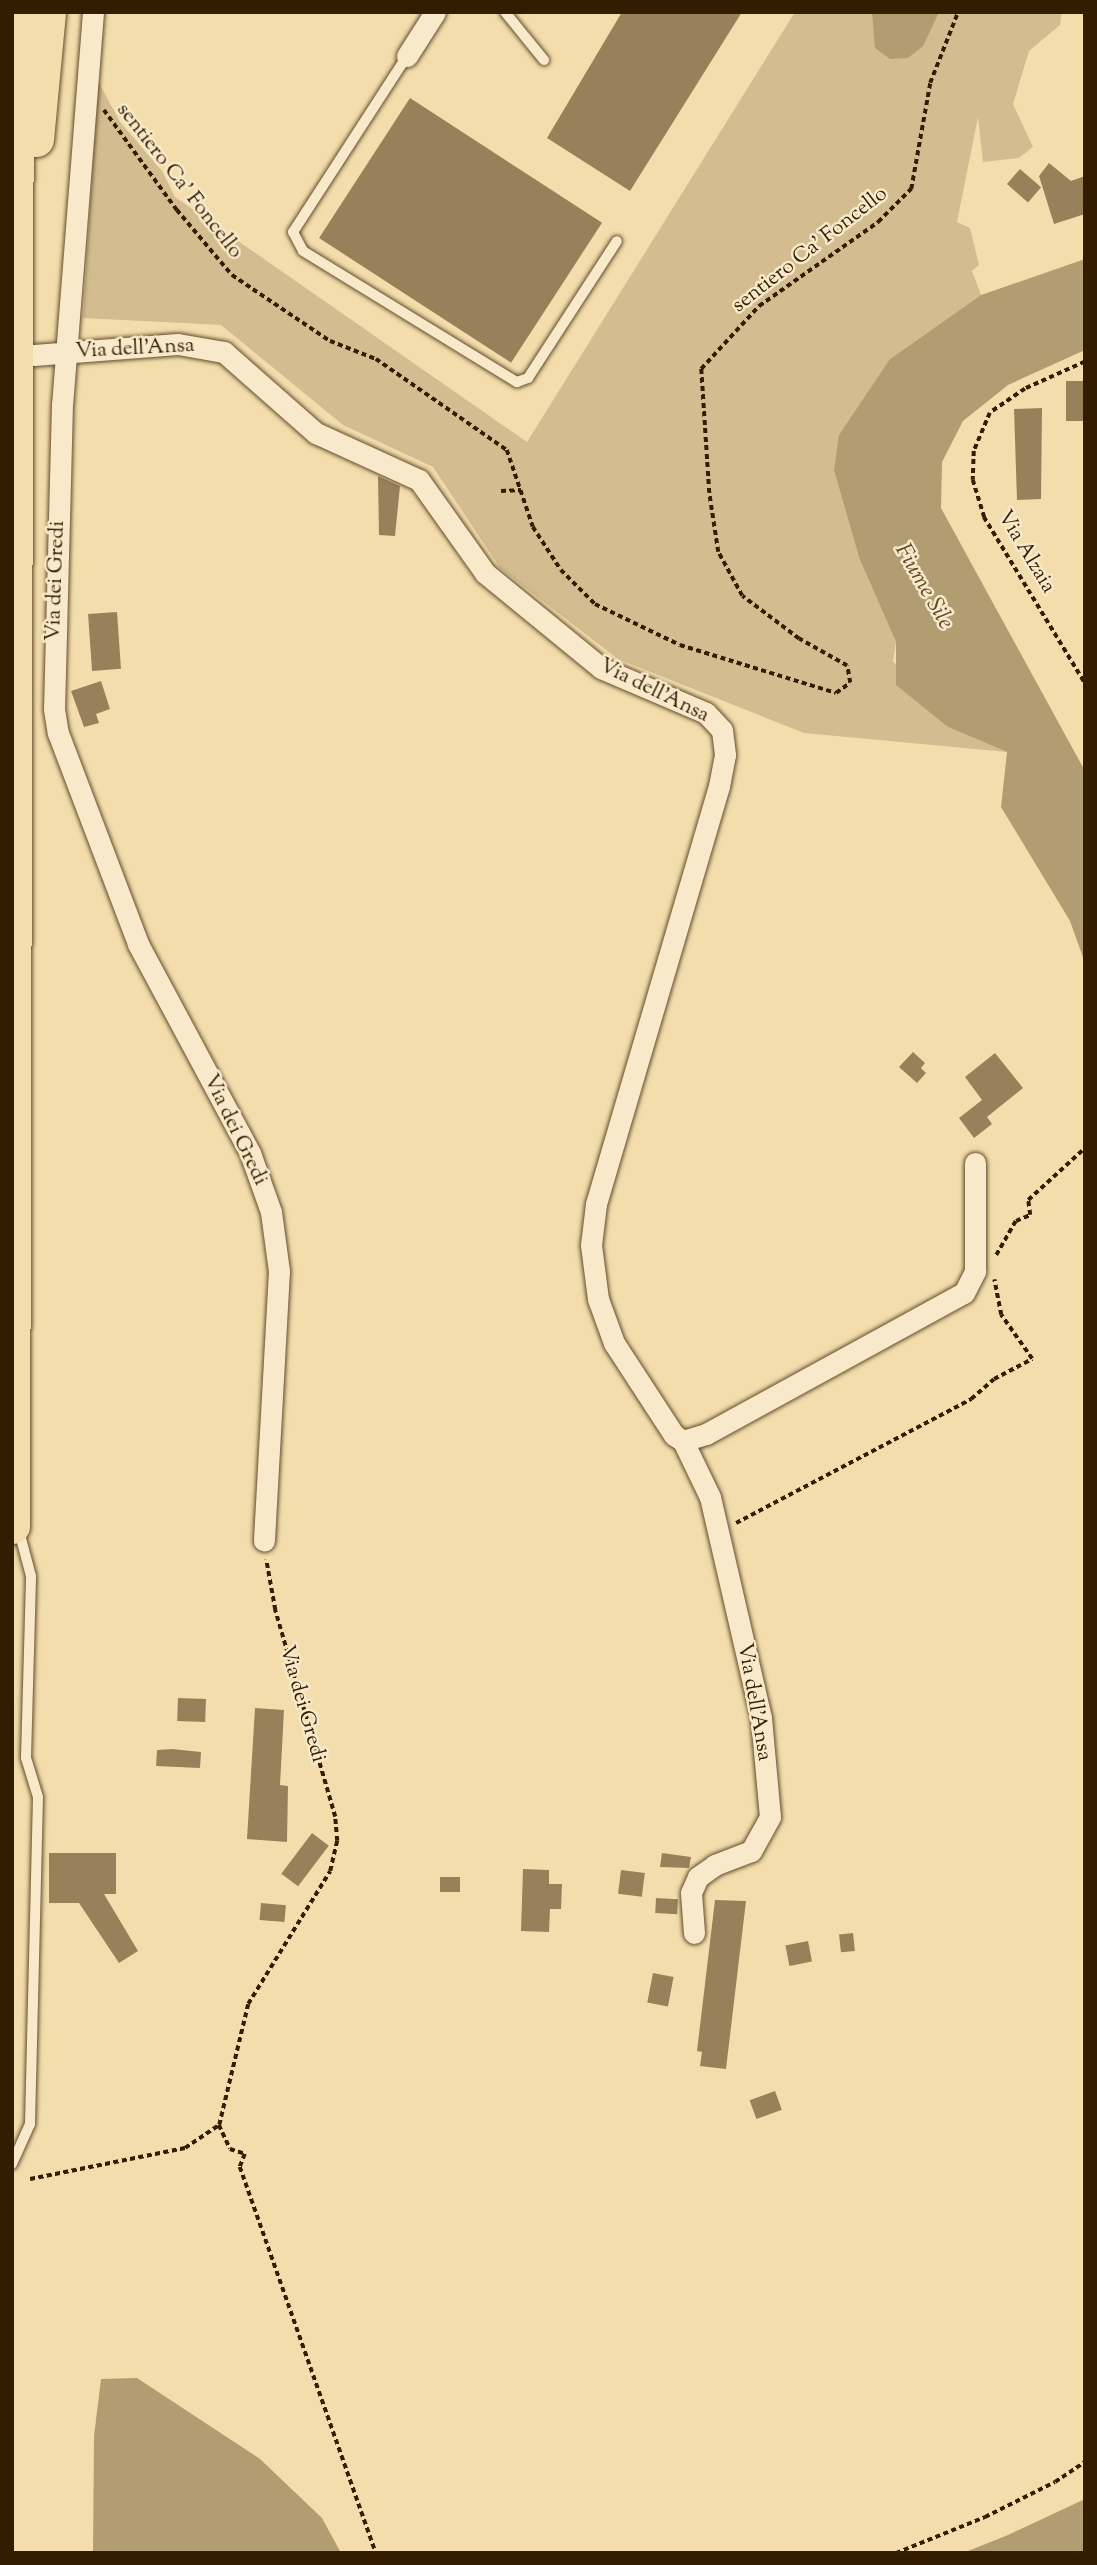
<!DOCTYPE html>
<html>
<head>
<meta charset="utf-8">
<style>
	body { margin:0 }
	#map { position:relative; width:1097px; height:2565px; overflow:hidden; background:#f4ddad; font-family:"Sorts Mill Goudy",serif }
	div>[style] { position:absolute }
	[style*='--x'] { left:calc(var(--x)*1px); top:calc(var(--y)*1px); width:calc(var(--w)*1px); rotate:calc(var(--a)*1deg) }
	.green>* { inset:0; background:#d3bc90 }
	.water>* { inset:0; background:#b29c72 }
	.building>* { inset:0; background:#97815a; transform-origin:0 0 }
	.path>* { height:3.5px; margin-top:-1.75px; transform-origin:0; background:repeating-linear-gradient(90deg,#331d00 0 5px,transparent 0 8.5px) }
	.roads { filter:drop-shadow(0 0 2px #634d2b) drop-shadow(0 0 2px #634d2b) }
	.service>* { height:10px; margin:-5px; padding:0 5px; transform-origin:5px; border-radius:5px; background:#f8e9ca }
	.minor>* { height:21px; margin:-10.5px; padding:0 10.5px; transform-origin:10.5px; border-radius:10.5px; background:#f8e9ca }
	.trunk>* { height:35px; margin:-17.5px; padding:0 17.5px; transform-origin:17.5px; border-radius:17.5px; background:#f4ddad }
	span { translate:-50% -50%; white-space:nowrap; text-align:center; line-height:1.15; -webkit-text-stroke:5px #f8e9ca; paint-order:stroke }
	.street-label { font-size:21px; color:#331d00 }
	.water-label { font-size:23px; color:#5f4928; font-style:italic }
	.frame { position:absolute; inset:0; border:14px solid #331d00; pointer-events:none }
</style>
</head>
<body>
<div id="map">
	<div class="green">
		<i style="clip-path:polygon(795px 12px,1062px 12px,1060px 25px,1029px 51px,1013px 104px,1033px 147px,1019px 158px,983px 162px,978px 117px,957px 222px,970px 228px,979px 265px,972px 271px,981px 295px,890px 359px,860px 560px,896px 642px,893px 661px,948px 727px,1007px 752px,804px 733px,618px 659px,500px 568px,433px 467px,343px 425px,221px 325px,83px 318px,98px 81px,120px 122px,162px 171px,175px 197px,527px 442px)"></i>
	</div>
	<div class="water">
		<i style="clip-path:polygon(872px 12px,939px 12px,923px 46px,908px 58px,890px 59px,875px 48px)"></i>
		<i style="clip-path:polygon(1085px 259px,1085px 350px,1008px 385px,963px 421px,942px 462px,941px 508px,1085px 771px,1085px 963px,1070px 921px,1001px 807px,1007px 752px,948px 727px,896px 685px,896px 642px,860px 560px,834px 470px,839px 435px,890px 359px,981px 295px)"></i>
		<i style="clip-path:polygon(137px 2378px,260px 2459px,322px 2518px,341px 2553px,93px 2553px,94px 2436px,101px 2379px)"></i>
		<i style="clip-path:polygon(1085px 2499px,1085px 2553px,963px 2553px,1008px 2535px)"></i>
	</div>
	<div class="building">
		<i style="clip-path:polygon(622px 12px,742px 12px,630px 191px,547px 138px)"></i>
		<i style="left:410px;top:98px;width:229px;height:167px;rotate:33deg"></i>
		<i style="clip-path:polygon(1049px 163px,1071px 181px,1085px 176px,1085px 214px,1054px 224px,1039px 176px)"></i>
		<i style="left:1020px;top:169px;width:28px;height:20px;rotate:41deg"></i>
		<i style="left:1066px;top:381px;width:19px;height:40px"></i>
		<i style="clip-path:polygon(1042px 408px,1041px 499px,1017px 500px,1014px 409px)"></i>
		<i style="clip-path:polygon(378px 476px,400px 486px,395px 536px,379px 535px)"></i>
		<i style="left:117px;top:612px;width:57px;height:29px;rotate:86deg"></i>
		<i style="clip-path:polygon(101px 681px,110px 709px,96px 714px,99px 723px,84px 727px,71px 691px)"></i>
		<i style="clip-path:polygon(913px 1052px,925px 1063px,921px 1068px,926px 1073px,917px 1083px,899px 1067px)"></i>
		<i style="clip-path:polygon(995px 1053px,1023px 1088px,987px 1117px,992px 1124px,974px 1138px,959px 1118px,982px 1100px,965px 1077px)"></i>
		<i style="left:178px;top:1698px;width:28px;height:23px;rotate:2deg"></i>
		<i style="clip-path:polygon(255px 1708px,284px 1710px,280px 1785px,288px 1786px,287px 1842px,247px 1839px)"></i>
		<i style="clip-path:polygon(172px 1749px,201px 1752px,200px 1768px,156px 1766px,157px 1750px)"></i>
		<i style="left:312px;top:1833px;width:21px;height:51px;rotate:37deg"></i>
		<i style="clip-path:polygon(49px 1853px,116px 1853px,116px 1894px,104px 1894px,138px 1951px,119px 1963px,79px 1903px,49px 1903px)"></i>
		<i style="clip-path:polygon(662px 1853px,691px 1857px,689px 1868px,660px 1867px)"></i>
		<i style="clip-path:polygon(523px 1869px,549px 1870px,549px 1884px,562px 1884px,561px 1909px,550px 1909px,549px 1932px,521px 1931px)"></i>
		<i style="left:621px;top:1870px;width:24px;height:24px;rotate:7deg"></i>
		<i style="left:440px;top:1877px;width:20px;height:15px"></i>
		<i style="left:656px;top:1898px;width:22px;height:15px;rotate:3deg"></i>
		<i style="clip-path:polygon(715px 1900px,746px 1901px,726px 2069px,700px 2066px,702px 2052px,697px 2051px)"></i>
		<i style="left:261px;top:1903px;width:25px;height:17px;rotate:5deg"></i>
		<i style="left:853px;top:1933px;width:18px;height:14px;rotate:84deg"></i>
		<i style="left:808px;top:1941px;width:21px;height:23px;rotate:79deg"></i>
		<i style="left:653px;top:1973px;width:21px;height:30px;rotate:11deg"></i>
		<i style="left:775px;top:2091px;width:20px;height:27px;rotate:70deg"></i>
	</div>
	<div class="path">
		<i style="--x:104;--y:110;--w:124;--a:53.9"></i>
		<i style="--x:177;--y:210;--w:85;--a:49.8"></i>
		<i style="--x:232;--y:275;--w:118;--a:34"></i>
		<i style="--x:330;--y:341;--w:49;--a:21.4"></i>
		<i style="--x:376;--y:359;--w:160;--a:34.8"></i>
		<i style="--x:507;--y:450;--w:81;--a:71.3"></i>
		<i style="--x:533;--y:527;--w:51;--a:56.9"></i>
		<i style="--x:561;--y:570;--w:48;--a:45"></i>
		<i style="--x:595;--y:604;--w:94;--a:25.8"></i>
		<i style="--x:680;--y:645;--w:163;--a:17.1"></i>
		<i style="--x:836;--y:693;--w:17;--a:-36"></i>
		<i style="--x:850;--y:683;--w:17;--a:-100"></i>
		<i style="--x:847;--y:666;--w:55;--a:-150.6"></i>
		<i style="--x:799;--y:639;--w:71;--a:-143"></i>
		<i style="--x:742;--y:596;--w:50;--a:-118.6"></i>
		<i style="--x:718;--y:552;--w:60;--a:-98.7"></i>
		<i style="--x:709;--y:493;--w:124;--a:-93.7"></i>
		<i style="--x:701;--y:369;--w:86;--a:-47.4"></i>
		<i style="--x:759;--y:306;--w:146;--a:-35.2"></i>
		<i style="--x:878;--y:222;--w:47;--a:-45"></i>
		<i style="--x:911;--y:189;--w:108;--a:-79.8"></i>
		<i style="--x:930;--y:83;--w:76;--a:-68.5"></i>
		<i style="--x:1085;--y:362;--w:66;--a:155.8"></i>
		<i style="--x:1025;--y:389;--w:42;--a:145.6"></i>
		<i style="--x:990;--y:413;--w:41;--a:112.8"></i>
		<i style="--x:974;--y:451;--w:29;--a:92"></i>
		<i style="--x:973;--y:480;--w:39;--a:73"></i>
		<i style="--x:984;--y:517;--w:194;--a:58.7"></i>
		<i style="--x:501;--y:491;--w:20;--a:-3"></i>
		<i style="--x:996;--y:1255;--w:39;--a:-60"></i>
		<i style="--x:1016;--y:1221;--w:15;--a:-23"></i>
		<i style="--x:1030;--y:1215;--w:15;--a:-98"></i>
		<i style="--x:1028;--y:1200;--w:77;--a:-42.4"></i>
		<i style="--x:736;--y:1523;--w:266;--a:-27.8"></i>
		<i style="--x:971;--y:1399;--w:30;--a:-41"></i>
		<i style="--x:994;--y:1379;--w:43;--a:-27.8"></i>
		<i style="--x:1032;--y:1359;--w:54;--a:-125.2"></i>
		<i style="--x:1001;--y:1315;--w:36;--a:-101"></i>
		<i style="--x:219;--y:2125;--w:26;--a:65"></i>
		<i style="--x:230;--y:2149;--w:16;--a:18"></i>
		<i style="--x:245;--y:2154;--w:14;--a:111"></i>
		<i style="--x:240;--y:2167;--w:409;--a:70.6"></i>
		<i style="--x:30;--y:2179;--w:158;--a:-11.3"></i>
		<i style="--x:185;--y:2148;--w:41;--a:-34.1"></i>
		<i style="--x:219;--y:2125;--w:124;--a:-76.5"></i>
		<i style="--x:248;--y:2004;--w:156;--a:-58.3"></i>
		<i style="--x:330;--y:1871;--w:31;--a:-77"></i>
		<i style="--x:337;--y:1841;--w:24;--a:-95"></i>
		<i style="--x:335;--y:1817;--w:216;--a:-106.2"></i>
		<i style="--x:275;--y:1610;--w:51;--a:-100.2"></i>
		<i style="--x:896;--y:2553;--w:96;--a:-22"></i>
		<i style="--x:985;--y:2517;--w:78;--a:-26.6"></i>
		<i style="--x:1055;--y:2482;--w:36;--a:-34"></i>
	</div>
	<div class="roads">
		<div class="service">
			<i style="--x:505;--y:12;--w:62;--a:50.9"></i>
			<i style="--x:407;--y:56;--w:210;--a:122.9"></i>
			<i style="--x:293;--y:232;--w:21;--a:62"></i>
			<i style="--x:303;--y:251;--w:251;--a:31.5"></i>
			<i style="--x:517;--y:382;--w:12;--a:-20"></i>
			<i style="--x:528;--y:378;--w:163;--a:-57"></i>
			<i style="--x:12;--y:2164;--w:44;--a:-65.8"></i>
			<i style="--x:30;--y:2124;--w:327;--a:-88.6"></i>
			<i style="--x:38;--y:1797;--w:41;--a:-107.1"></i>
			<i style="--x:26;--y:1758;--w:182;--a:-88.4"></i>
			<i style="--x:31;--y:1576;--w:51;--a:-104.9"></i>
		</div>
		<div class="minor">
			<i style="--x:93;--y:12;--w:393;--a:94.5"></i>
			<i style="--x:62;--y:404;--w:305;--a:91.5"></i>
			<i style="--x:54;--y:709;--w:24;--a:81"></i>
			<i style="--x:58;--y:733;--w:226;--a:69.2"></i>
			<i style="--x:138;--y:944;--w:237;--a:61.8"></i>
			<i style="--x:250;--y:1153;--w:63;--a:70.4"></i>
			<i style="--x:271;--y:1212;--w:60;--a:82.3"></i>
			<i style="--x:279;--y:1271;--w:270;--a:93.2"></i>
			<i style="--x:407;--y:56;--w:52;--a:-57.5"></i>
			<i style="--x:34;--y:355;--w:144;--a:-4.4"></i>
			<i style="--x:178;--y:344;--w:47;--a:9.9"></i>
			<i style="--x:224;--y:352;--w:123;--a:41.4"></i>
			<i style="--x:316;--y:433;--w:113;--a:24.5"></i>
			<i style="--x:419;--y:480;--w:114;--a:54.6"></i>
			<i style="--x:485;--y:573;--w:150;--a:39.3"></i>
			<i style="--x:601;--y:668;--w:114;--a:23.2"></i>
			<i style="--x:706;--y:713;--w:23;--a:47"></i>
			<i style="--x:722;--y:730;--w:25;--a:83"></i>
			<i style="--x:725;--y:755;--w:32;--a:101"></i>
			<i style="--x:719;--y:786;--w:436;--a:106.4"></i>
			<i style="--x:596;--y:1204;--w:41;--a:97"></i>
			<i style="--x:591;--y:1245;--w:54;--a:82.6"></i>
			<i style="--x:598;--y:1299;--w:47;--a:70"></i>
			<i style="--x:614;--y:1343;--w:110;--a:56.9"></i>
			<i style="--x:674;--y:1435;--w:11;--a:34"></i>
			<i style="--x:683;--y:1441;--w:62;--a:64.3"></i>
			<i style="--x:710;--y:1497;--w:227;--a:77"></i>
			<i style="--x:761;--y:1718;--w:99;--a:84.8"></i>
			<i style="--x:770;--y:1817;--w:39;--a:119"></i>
			<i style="--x:751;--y:1851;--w:39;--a:159"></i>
			<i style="--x:715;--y:1865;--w:21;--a:145"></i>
			<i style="--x:698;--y:1877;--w:17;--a:114"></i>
			<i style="--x:691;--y:1893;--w:40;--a:85.7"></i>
			<i style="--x:683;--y:1441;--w:24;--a:-17"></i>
			<i style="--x:706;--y:1434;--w:294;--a:-28.7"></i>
			<i style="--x:964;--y:1293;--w:25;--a:-63"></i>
			<i style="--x:975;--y:1271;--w:108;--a:-90"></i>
		</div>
		<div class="trunk">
			<i style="--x:36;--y:139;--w:128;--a:-84.6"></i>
			<i style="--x:12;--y:1526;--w:1514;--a:-89.85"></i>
		</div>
	</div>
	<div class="street-label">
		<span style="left:179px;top:181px;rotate:52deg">sentiero Ca' Foncello</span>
		<span style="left:810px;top:250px;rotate:-38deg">sentiero Ca' Foncello</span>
		<span style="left:135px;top:349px;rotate:-3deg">Via dell'Ansa</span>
		<span style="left:1026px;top:552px;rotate:59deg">Via Alzaia</span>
		<span style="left:56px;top:581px;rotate:-88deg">Via dei Gredi</span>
		<span style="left:654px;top:691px;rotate:26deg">Via dell'Ansa</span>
		<span style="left:235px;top:1130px;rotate:64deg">Via dei Gredi</span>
		<span style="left:754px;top:1702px;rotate:80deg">Via dell'Ansa</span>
		<span style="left:302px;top:1704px;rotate:74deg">Via dei Gredi</span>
	</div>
	<div class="water-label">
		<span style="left:923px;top:587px;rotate:60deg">Fiume Sile</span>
	</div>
	<div class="frame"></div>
</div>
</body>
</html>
